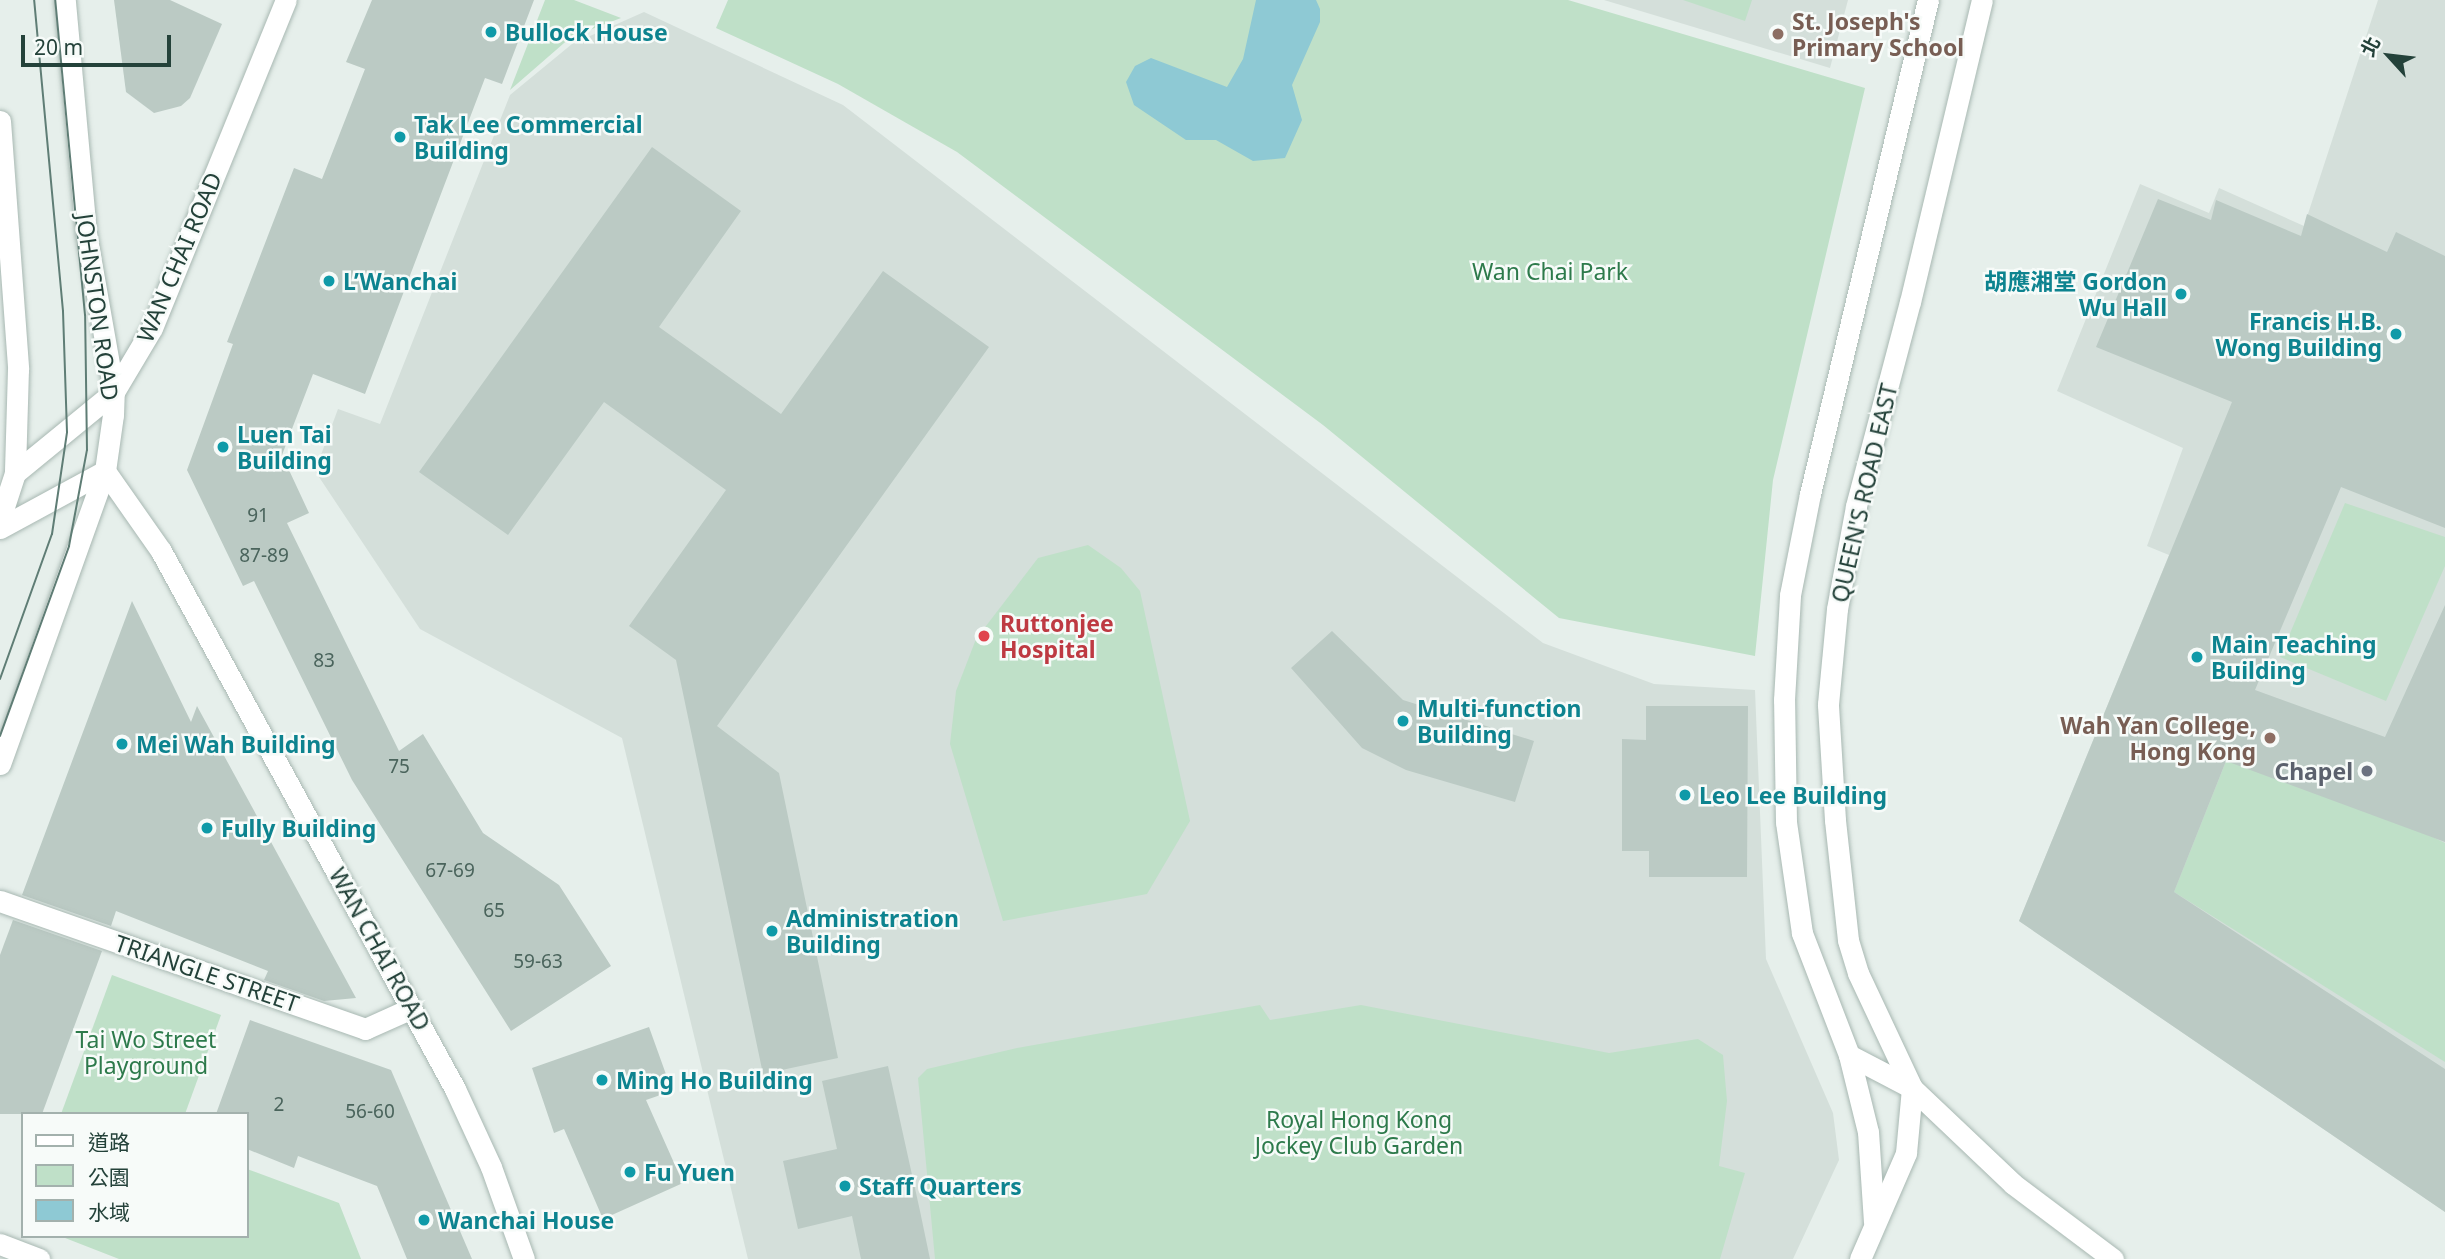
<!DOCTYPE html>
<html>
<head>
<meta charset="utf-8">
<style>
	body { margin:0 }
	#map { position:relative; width:2445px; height:1259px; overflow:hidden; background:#e6efeb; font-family:"Noto Sans","Noto Sans TC",sans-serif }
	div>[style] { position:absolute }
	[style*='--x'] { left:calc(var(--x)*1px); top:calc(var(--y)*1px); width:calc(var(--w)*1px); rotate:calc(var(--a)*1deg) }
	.built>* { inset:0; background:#d4dfda }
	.green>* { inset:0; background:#bfe0c8 }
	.water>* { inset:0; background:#8ec9d4 }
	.building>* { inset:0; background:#bbcac4 }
	.roads { filter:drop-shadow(0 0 2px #a8b8b2) drop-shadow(0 0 2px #a8b8b2) }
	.minor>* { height:21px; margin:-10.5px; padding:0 10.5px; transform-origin:10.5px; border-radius:10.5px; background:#fff }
	.tertiary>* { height:21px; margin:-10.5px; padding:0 10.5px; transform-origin:10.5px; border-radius:10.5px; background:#fff }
	.secondary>* { height:21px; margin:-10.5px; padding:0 10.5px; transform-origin:10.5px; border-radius:10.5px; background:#fff }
	.tram>* { height:2px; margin:-1px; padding:0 1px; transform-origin:1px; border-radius:1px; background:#5f7d75 }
	.dots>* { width:19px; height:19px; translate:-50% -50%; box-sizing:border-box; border:4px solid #f7fbf9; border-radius:50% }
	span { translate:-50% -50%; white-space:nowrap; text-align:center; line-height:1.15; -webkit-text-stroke:5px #f7fbf9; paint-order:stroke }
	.number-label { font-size:19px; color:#4a645c }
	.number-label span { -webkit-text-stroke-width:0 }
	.education-label { font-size:23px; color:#785e54; font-weight:700 }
	.left { translate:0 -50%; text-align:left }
	.right { translate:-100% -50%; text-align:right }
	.culture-label { font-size:23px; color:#0d838f; font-weight:700 }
	.street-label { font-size:23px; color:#24423a }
	.park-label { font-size:23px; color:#2d7a4b }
	.health-label { font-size:23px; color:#be3a42; font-weight:700 }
	.worship-label { font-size:23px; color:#5b616d; font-weight:700 }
	.legend { position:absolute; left:21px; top:1112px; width:228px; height:126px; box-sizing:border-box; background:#f7fbf9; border:2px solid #a3b1ad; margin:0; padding:9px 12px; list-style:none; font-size:21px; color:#24423a }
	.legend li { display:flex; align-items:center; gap:14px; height:35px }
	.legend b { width:35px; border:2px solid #a3b1ad }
	.north { position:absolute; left:2354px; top:21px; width:70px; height:70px; -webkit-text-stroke:5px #f7fbf9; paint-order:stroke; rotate:297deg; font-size:19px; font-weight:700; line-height:28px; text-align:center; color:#24423a }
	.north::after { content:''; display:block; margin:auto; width:24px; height:32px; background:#24423a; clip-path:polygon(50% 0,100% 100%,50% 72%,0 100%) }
	.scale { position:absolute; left:21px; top:35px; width:150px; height:32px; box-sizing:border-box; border:4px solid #24423a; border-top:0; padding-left:9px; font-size:21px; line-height:24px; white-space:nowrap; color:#24423a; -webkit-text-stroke:5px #f7fbf9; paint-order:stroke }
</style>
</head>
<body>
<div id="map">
	<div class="built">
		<i style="clip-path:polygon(1604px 0,1848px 0,1830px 68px)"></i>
		<i style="clip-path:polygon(2378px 0,2445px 0,2445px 1212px,2019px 921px,2169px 555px,2147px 546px,2183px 448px,2057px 391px,2140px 184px,2209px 213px,2219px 188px,2304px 226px)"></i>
		<i style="clip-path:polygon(644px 12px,843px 105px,1543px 643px,1654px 684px,1755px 690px,1766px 959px,1833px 1113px,1839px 1160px,1793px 1259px,748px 1259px,622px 738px,420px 629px,315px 471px,338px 409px,380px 424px,510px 95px,572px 44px)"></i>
	</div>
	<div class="green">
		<i style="clip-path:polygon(545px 0,574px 0,621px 18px,571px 37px,510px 90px)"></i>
		<i style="clip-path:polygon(728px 0,1568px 0,1865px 88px,1773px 480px,1755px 656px,1559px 618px,1323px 425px,957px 152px,838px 84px,716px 28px)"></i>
		<i style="clip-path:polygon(1683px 0,1752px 0,1745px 21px)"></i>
		<i style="clip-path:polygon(2345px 503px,2445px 537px,2445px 566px,2386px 701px,2280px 657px)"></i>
		<i style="clip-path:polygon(1088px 545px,1121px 568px,1140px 591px,1190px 821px,1147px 894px,1003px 921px,950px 744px,956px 691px,976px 639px,1038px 558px)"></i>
		<i style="clip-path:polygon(2234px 741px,2445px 843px,2445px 1062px,2174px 892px)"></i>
		<i style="clip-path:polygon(112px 975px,221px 1015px,185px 1114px,61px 1114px)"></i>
		<i style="clip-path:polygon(1260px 1005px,1270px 1020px,1361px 1005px,1609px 1053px,1698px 1039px,1723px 1055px,1727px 1101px,1719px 1166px,1745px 1173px,1720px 1259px,935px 1259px,918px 1078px,927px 1069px,1017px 1048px)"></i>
		<i style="clip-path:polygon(247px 1169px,339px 1203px,361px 1259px,119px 1259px,60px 1236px,247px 1236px)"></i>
	</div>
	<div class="water">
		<i style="clip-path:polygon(1256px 0,1316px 0,1320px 9px,1320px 22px,1292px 85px,1302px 120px,1285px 158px,1253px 161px,1216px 140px,1186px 140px,1134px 105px,1126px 82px,1135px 66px,1151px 58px,1227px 87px,1243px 59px)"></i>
	</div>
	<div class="building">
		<i style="clip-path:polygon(114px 0,170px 0,222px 24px,190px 98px,181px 106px,154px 113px,126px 92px)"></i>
		<i style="clip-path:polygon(372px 0,534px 0,502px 84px,485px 78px,365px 394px,313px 374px,282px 455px,309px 513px,287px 523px,399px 751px,423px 734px,483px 833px,559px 885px,611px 966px,511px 1031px,352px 780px,254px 581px,243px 586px,187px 470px,233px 344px,227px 342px,294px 168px,322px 179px,365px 69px,346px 62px)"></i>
		<i style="clip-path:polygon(652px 147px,741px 211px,659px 327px,781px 414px,883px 271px,989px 347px,717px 726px,779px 773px,838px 1058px,763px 1074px,676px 660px,629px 626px,726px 490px,604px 402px,508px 535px,419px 472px)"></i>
		<i style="clip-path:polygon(2158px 199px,2211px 220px,2216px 200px,2301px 236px,2307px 214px,2387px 252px,2396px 232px,2445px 256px,2445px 528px,2341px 487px,2255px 690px,2385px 737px,2445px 605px,2445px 842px,2226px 761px,2174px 892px,2445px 1069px,2445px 1212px,2019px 921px,2232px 402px,2096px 347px)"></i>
		<i style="clip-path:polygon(132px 601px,191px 722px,197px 706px,356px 998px,324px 1001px,264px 980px,268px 971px,116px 911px,111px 926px,22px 895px)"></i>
		<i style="clip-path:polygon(1332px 631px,1403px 700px,1534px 741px,1515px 802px,1406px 770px,1362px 748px,1291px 668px)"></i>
		<i style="clip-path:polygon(1646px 706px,1748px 706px,1747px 877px,1649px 877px,1649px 851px,1622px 851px,1622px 739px,1646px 740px)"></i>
		<i style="clip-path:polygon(13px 920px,102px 951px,42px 1114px,0 1114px,0 955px)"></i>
		<i style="clip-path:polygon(250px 1020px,391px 1070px,472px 1259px,407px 1259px,377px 1186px,298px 1156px,294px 1168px,247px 1149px,247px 1114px,216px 1114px)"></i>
		<i style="clip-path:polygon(649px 1027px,672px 1091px,646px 1100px,683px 1183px,603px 1219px,564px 1129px,554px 1133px,532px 1068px)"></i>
		<i style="clip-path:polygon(888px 1066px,920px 1211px,930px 1259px,861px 1259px,852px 1216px,798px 1229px,783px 1161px,837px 1149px,822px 1081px)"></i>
	</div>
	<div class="roads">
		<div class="minor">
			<i style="--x:0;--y:901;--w:387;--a:19.3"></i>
			<i style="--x:365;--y:1029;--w:51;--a:-24.1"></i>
			<i style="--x:0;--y:1244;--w:42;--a:21"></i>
		</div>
		<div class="tertiary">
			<i style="--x:0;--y:121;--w:249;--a:85.8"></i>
			<i style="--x:18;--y:369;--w:104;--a:91.7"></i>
			<i style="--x:15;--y:473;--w:48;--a:108.1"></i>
			<i style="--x:105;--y:471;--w:98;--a:55"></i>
			<i style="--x:161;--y:551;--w:613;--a:61.34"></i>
			<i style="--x:455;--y:1089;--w:86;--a:65.2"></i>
			<i style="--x:491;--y:1167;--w:98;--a:70.3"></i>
			<i style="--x:15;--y:473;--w:128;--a:-39.3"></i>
			<i style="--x:114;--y:392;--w:74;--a:-59.3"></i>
			<i style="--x:152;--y:328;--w:354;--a:-67.8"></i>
			<i style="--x:0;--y:528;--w:119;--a:-28.5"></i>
			<i style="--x:0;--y:764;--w:311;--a:-70.3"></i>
			<i style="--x:105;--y:471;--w:57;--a:-81.9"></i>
			<i style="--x:113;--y:415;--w:23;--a:-88"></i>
			<i style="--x:114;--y:392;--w:161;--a:-100"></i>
			<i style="--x:86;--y:233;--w:234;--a:-95.2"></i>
			<i style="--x:1849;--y:1055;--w:71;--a:27.6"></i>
			<i style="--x:1912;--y:1088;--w:139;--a:43.5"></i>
			<i style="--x:2013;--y:1184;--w:125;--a:36.9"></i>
		</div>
		<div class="secondary">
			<i style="--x:1874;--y:1222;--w:90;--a:-93.8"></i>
			<i style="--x:1868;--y:1132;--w:79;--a:-103.9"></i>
			<i style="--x:1849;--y:1055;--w:131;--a:-111.1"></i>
			<i style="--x:1802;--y:933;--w:112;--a:-98.2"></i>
			<i style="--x:1786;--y:822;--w:122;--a:-90.9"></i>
			<i style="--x:1784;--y:700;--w:105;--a:-86.7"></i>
			<i style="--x:1790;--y:595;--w:103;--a:-78.8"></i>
			<i style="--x:1810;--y:494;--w:508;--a:-76.57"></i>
			<i style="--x:1860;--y:1259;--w:116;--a:-66.5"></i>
			<i style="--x:1906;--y:1153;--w:65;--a:-84.7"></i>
			<i style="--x:1912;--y:1088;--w:127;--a:-115.2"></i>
			<i style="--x:1858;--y:973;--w:34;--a:-107"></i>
			<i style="--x:1848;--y:940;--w:121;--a:-96.2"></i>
			<i style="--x:1835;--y:820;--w:116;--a:-93.5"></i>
			<i style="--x:1828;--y:704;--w:95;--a:-84.6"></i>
			<i style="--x:1837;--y:609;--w:105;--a:-79.5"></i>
			<i style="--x:1856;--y:506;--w:211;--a:-75.2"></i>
			<i style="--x:1910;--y:302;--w:310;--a:-76.6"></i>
		</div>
	</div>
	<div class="tram">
		<i style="--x:0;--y:679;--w:154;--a:-70.3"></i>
		<i style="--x:52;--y:534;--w:103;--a:-81.6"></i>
		<i style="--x:67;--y:432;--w:121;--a:-91.9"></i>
		<i style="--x:63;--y:311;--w:312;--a:-95.3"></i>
		<i style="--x:0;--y:736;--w:202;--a:-70"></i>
		<i style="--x:69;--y:546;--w:98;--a:-79.4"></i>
		<i style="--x:87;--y:450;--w:135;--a:-90.8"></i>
		<i style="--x:85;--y:315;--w:316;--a:-95.4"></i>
	</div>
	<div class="dots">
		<i style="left:491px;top:32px;background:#0f9aa8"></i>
		<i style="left:1778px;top:34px;background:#8d6e63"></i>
		<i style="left:400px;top:137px;background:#0f9aa8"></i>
		<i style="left:329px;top:281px;background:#0f9aa8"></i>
		<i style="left:2181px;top:294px;background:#0f9aa8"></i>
		<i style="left:2396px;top:334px;background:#0f9aa8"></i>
		<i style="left:223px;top:447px;background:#0f9aa8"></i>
		<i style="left:984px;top:636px;background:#e0444e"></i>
		<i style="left:2197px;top:657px;background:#0f9aa8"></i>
		<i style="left:1403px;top:721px;background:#0f9aa8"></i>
		<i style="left:2270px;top:738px;background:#8d6e63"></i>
		<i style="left:122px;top:744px;background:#0f9aa8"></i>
		<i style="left:2367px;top:771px;background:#6b7280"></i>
		<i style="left:1685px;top:795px;background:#0f9aa8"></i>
		<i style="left:207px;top:828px;background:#0f9aa8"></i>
		<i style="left:772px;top:931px;background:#0f9aa8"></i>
		<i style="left:602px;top:1080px;background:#0f9aa8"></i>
		<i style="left:630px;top:1172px;background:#0f9aa8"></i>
		<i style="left:845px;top:1186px;background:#0f9aa8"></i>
		<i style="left:424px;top:1220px;background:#0f9aa8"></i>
	</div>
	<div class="number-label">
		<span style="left:258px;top:516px">91</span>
		<span style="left:264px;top:556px">87-89</span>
		<span style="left:324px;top:661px">83</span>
		<span style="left:399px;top:767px">75</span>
		<span style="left:450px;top:871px">67-69</span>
		<span style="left:494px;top:911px">65</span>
		<span style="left:538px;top:962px">59-63</span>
		<span style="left:279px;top:1105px">2</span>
		<span style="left:370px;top:1112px">56-60</span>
	</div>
	<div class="education-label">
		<span class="left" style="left:1792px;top:34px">St. Joseph's<br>Primary School</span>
		<span class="right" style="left:2256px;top:738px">Wah Yan College,<br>Hong Kong</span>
	</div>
	<div class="culture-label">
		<span class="left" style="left:505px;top:32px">Bullock House</span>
		<span class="left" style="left:414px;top:137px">Tak Lee Commercial<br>Building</span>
		<span class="left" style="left:343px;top:281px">L’Wanchai</span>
		<span class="right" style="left:2167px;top:294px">胡應湘堂 Gordon<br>Wu Hall</span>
		<span class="right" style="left:2382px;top:334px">Francis H.B.<br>Wong Building</span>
		<span class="left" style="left:237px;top:447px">Luen Tai<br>Building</span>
		<span class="left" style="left:2211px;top:657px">Main Teaching<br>Building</span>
		<span class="left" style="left:1417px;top:721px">Multi-function<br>Building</span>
		<span class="left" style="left:136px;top:744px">Mei Wah Building</span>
		<span class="left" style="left:1699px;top:795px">Leo Lee Building</span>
		<span class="left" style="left:221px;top:828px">Fully Building</span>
		<span class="left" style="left:786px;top:931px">Administration<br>Building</span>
		<span class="left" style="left:616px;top:1080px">Ming Ho Building</span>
		<span class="left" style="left:644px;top:1172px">Fu Yuen</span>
		<span class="left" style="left:859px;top:1186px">Staff Quarters</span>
		<span class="left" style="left:438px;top:1220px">Wanchai House</span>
	</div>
	<div class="street-label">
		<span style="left:179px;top:257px;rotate:-67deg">WAN CHAI ROAD</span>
		<span style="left:98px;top:307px;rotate:82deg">JOHNSTON ROAD</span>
		<span style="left:1864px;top:493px;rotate:-77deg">QUEEN'S ROAD EAST</span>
		<span style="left:380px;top:949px;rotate:61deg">WAN CHAI ROAD</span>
		<span style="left:207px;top:973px;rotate:19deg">TRIANGLE STREET</span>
	</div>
	<div class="park-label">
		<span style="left:1550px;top:271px">Wan Chai Park</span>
		<span style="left:146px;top:1052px">Tai Wo Street<br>Playground</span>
		<span style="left:1359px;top:1132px">Royal Hong Kong<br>Jockey Club Garden</span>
	</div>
	<div class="health-label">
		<span class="left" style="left:1000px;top:636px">Ruttonjee<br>Hospital</span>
	</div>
	<div class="worship-label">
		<span class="right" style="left:2353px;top:771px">Chapel</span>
	</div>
	<ul class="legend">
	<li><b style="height:9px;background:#fff"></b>道路</li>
	<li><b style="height:19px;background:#bfe0c8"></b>公園</li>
	<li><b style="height:19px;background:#8ec9d4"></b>水域</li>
	</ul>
	<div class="north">北</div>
	<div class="scale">20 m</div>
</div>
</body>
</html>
